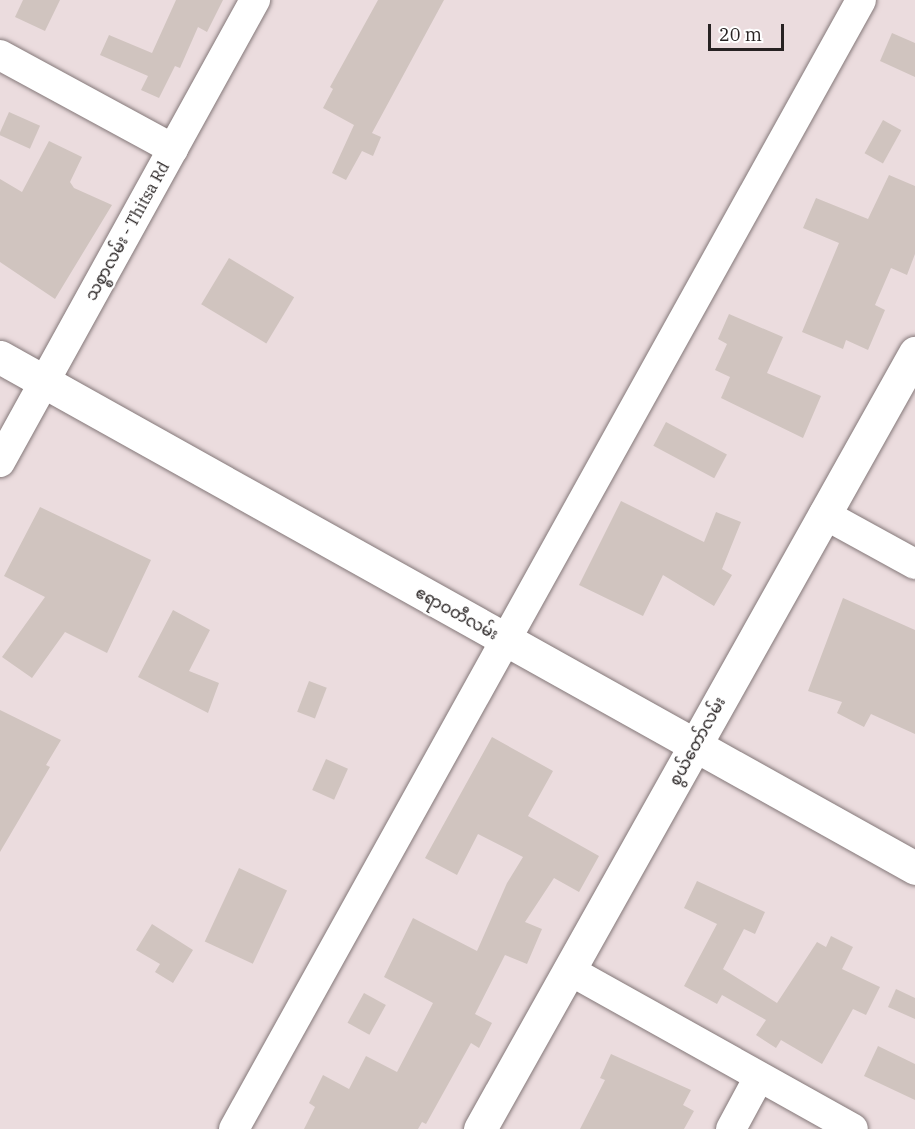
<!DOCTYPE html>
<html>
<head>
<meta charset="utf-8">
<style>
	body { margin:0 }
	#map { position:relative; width:915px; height:1129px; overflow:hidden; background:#ebdcde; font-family:"IBM Plex Serif","Noto Sans Myanmar",serif }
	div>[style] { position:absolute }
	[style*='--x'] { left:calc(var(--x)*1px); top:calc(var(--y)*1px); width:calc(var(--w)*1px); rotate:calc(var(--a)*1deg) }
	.building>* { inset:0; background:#d0c4bf; transform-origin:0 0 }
	.roads { filter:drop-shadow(0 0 2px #847879) drop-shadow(0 0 2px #847879) }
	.minor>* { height:30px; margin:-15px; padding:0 15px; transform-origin:15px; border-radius:15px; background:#fff }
	.tertiary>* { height:33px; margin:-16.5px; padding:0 16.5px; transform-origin:16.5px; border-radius:16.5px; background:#fff }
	span { translate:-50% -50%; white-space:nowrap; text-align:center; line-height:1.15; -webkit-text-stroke:4.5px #fff; paint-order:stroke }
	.street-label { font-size:16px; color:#272222 }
	.scale { position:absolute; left:708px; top:24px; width:76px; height:27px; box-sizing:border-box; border:3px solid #272222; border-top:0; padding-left:8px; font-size:18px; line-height:21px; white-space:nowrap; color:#272222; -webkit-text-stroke:4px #fff; paint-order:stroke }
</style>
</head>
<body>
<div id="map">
	<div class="building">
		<i style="clip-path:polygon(23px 0,60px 0,45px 31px,15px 17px)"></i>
		<i style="clip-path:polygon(176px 0,223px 0,207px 32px,198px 27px,180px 68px,175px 66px,159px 98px,141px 90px,148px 76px,100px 55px,109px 35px,152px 53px)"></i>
		<i style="clip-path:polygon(378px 0,444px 0,372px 133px,381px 137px,373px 156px,362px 151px,346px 180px,332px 173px,354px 125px,323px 108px,333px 89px,330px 87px)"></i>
		<i style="clip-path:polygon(892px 33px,915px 43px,915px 77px,880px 61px)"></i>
		<i style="left:9px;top:112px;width:34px;height:25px;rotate:24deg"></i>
		<i style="left:883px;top:120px;width:21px;height:38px;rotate:29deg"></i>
		<i style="clip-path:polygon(49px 141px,82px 157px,70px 182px,74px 188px,112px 205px,55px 299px,0 262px,0 179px,22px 192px)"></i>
		<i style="clip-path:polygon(889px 175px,915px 186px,915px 254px,907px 275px,891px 268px,875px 305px,885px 310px,868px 350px,846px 340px,843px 349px,802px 332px,839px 243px,803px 228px,816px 198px,868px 219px)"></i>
		<i style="left:229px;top:258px;width:76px;height:54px;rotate:31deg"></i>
		<i style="clip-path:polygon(729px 314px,783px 337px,767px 373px,821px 396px,803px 438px,721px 398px,730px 377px,715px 370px,727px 344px,718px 339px)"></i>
		<i style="left:666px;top:422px;width:69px;height:27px;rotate:28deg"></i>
		<i style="clip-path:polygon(621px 501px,704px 542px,716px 512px,741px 522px,722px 569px,732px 575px,714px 606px,663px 575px,643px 616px,579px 585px)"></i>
		<i style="clip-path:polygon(40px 507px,151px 560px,107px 653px,65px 632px,32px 678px,2px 657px,45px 597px,4px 576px)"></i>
		<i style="clip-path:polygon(843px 598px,915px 630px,915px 734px,871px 714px,864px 727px,837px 713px,842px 702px,808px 691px)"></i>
		<i style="clip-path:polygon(173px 610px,210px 630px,189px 671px,219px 683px,208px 713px,138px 677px)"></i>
		<i style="left:309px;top:681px;width:19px;height:33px;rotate:21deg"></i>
		<i style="clip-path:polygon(0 710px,61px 740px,46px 765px,50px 767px,0 852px)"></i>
		<i style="clip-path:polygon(492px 737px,553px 771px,528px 816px,599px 856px,579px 892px,554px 878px,525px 922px,542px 929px,527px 964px,505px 955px,475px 1014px,492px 1023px,479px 1048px,471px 1043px,426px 1124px,422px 1122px,418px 1129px,304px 1129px,315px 1107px,309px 1103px,323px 1075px,349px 1089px,366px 1056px,397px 1072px,433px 1003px,384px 977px,413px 918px,477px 951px,507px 883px,523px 857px,478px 834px,457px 875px,425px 858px)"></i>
		<i style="left:326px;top:759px;width:24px;height:34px;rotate:24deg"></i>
		<i style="left:239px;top:868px;width:53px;height:81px;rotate:25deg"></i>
		<i style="clip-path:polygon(697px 881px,765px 912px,755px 934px,744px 929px,723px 969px,777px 1003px,817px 942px,826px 947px,831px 936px,853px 947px,842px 969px,880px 987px,866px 1015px,853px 1009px,822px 1064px,781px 1040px,776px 1048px,756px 1035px,766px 1020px,722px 995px,717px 1004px,684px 986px,717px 924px,684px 908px)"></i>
		<i style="clip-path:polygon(152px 924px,193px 950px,173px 983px,155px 972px,160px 964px,136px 950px)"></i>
		<i style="clip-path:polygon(896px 989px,915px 998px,915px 1019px,888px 1007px)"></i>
		<i style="left:364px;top:993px;width:25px;height:34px;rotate:29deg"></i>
		<i style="clip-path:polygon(878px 1046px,915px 1064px,915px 1100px,864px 1076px)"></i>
		<i style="clip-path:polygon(611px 1054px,691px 1090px,683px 1105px,694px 1111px,684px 1129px,580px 1129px,605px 1080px,600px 1078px)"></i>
	</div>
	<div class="roads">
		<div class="minor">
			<i style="--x:0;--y:55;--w:197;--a:28.5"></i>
			<i style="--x:0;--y:462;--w:528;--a:-61.1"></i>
			<i style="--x:824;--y:514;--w:104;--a:28.8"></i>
			<i style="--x:569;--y:970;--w:325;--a:29.2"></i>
			<i style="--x:234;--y:1129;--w:1291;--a:-60.95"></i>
			<i style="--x:731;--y:1129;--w:59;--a:-61.7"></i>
		</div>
		<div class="tertiary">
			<i style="--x:0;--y:357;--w:1048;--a:29.18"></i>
			<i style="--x:480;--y:1129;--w:890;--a:-60.73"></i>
		</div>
	</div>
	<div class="street-label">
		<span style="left:127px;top:231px;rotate:-61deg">သစ္စာလမ်း - Thitsa Rd</span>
		<span style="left:457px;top:613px;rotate:29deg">ဧရာဝတီလမ်း</span>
		<span style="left:697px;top:741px;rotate:-61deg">စွယ်တော်လမ်း</span>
	</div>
	<div class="scale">20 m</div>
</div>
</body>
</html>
